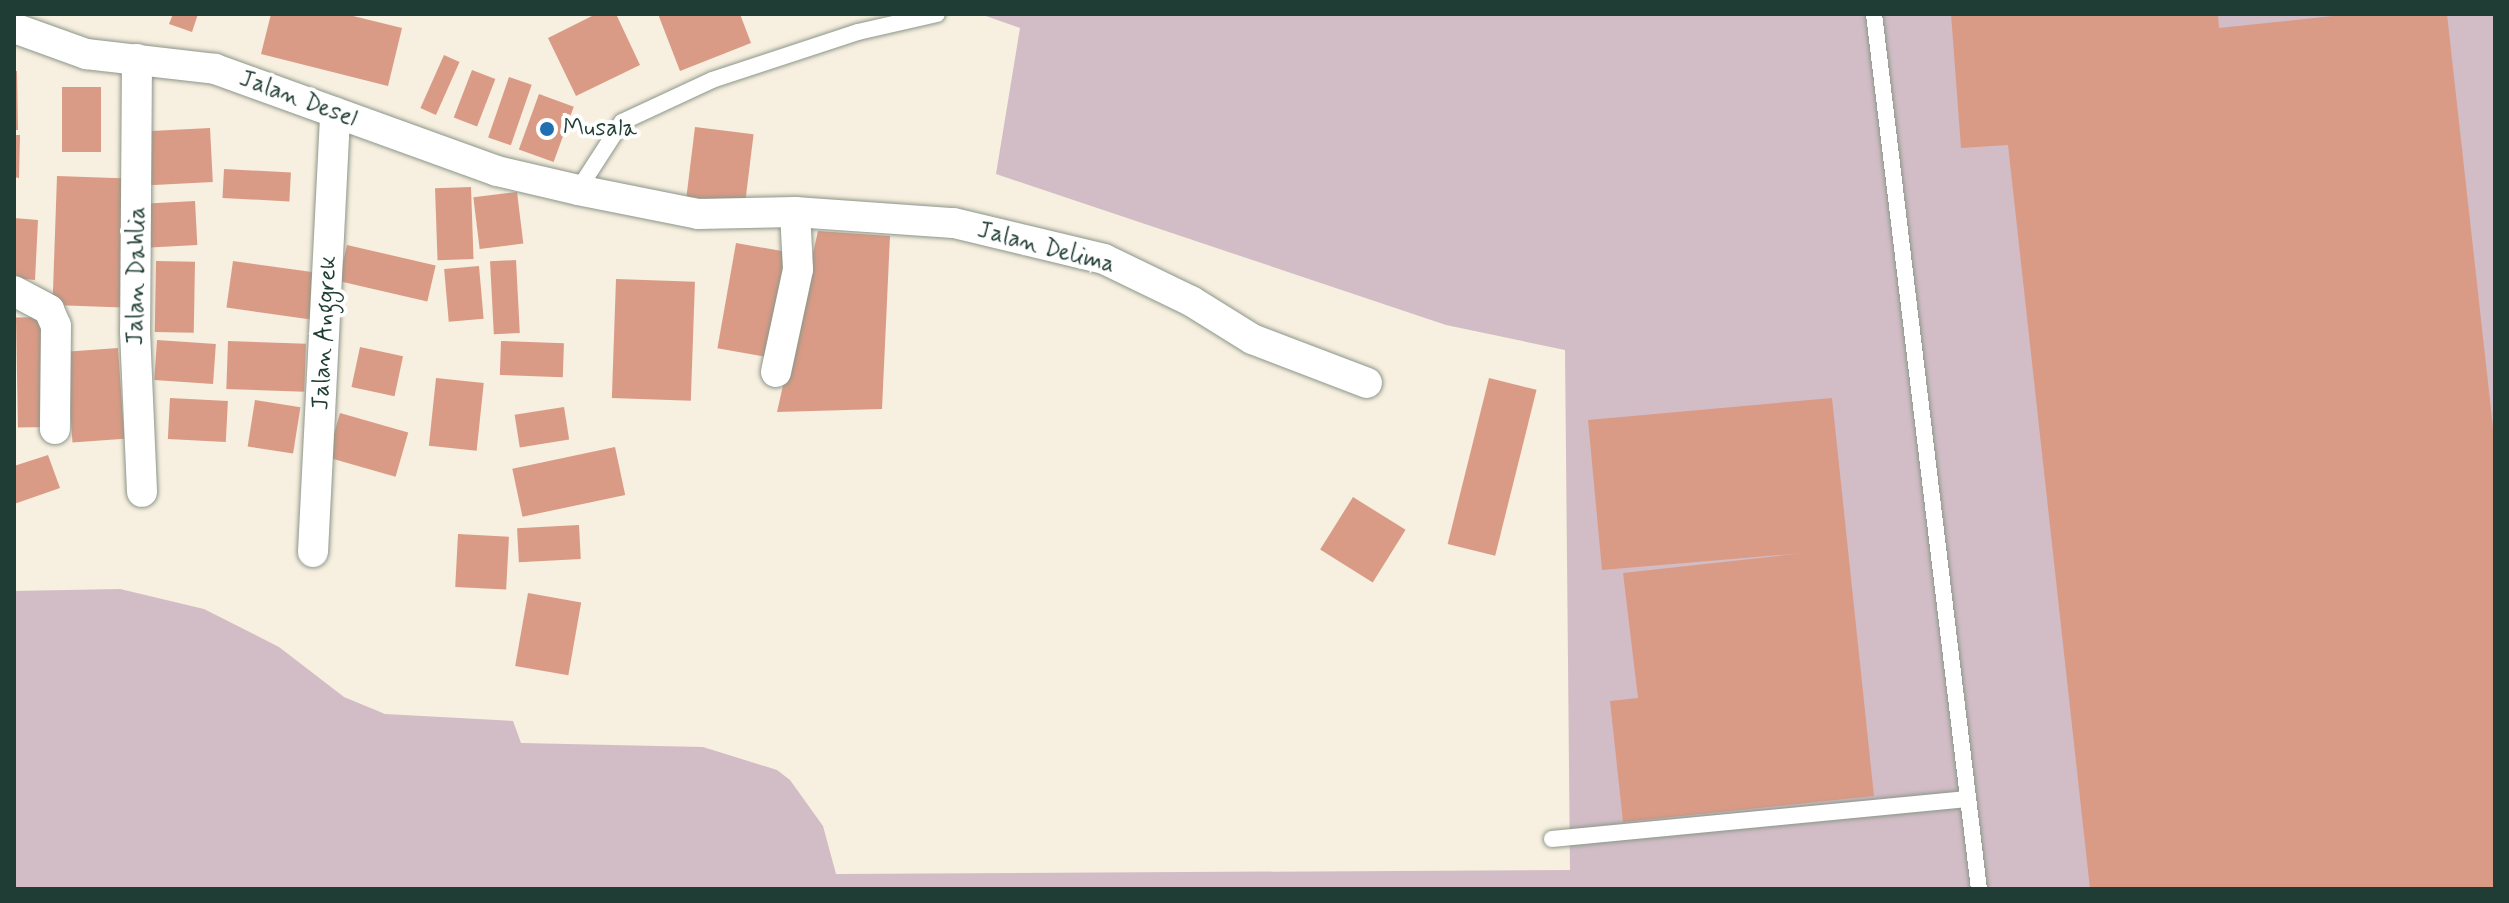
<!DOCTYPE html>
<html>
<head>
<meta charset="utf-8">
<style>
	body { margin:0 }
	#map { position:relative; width:2509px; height:903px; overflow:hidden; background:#f7efdf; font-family:Mynerve,sans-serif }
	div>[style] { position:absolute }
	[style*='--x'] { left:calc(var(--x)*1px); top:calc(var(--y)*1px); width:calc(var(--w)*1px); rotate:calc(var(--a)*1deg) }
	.industrial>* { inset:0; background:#d2bdc6 }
	.building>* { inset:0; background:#da9b86; transform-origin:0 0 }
	.roads { filter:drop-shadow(0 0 2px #8b968a) drop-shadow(0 0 2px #8b968a) }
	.service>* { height:16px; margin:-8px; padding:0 8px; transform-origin:8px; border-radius:8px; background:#fff }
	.minor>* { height:30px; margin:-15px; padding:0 15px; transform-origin:15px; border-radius:15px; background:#fff }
	.dots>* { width:22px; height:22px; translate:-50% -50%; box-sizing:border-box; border:4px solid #fff; border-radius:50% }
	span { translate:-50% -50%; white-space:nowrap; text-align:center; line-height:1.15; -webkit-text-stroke:8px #fff; paint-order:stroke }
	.street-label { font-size:24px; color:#1f3d34 }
	.poi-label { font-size:24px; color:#1f3d34 }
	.left { translate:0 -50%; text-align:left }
	.frame { position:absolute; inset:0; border:16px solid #1f3d34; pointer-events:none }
</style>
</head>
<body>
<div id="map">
	<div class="industrial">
		<i style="clip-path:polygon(980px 14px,2495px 14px,2495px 889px,14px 889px,14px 591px,120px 589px,204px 609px,279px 647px,344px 697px,385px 714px,513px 721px,521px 743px,703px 747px,777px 770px,790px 780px,823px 826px,836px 874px,1570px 870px,1565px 350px,1446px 325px,996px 174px,1020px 28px)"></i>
	</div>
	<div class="building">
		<i style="clip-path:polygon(173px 14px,198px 14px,192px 32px,169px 24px)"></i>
		<i style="clip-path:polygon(271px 14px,345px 14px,402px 28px,388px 86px,261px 54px)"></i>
		<i style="clip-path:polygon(596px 14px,616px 14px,640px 65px,576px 96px,548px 38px)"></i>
		<i style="clip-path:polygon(658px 14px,740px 14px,751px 43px,680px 71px)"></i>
		<i style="clip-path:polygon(1951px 14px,2218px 14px,2219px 28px,2351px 14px,2447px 14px,2495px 445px,2495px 889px,2090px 889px,2008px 145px,1961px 148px)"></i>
		<i style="left:444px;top:55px;width:17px;height:58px;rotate:24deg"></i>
		<i style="left:472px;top:70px;width:25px;height:51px;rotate:21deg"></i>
		<i style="clip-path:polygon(14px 71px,17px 71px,18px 130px,14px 130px)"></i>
		<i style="left:509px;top:77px;width:24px;height:64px;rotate:19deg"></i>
		<i style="left:62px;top:87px;width:39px;height:65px"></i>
		<i style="left:539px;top:94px;width:37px;height:59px;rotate:20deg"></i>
		<i style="left:695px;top:127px;width:59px;height:70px;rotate:7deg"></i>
		<i style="left:210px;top:128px;width:54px;height:64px;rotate:87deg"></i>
		<i style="clip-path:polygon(14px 135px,20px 135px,19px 178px,14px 177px)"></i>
		<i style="left:224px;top:169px;width:67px;height:29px;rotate:3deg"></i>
		<i style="left:57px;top:176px;width:71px;height:129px;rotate:2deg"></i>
		<i style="left:471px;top:187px;width:72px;height:36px;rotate:88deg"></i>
		<i style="left:517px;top:192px;width:52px;height:44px;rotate:83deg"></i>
		<i style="left:195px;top:201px;width:44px;height:52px;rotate:87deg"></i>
		<i style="clip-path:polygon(14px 218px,38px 220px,35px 280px,14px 278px)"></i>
		<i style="clip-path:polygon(818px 231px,890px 236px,882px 409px,777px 412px)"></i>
		<i style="left:736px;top:243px;width:55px;height:107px;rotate:10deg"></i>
		<i style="left:347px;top:245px;width:91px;height:37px;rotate:13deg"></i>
		<i style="left:516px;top:260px;width:73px;height:26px;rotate:87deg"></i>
		<i style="left:156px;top:261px;width:39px;height:71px;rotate:1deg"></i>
		<i style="left:233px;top:261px;width:87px;height:47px;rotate:8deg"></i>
		<i style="left:479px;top:266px;width:53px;height:35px;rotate:85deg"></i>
		<i style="left:616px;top:279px;width:79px;height:119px;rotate:2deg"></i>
		<i style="left:47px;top:317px;width:110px;height:31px;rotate:89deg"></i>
		<i style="left:157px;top:340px;width:59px;height:40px;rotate:4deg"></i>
		<i style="left:228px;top:341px;width:78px;height:48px;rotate:2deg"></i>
		<i style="left:501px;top:341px;width:63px;height:34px;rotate:2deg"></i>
		<i style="left:360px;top:347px;width:44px;height:41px;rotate:12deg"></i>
		<i style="left:118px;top:348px;width:91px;height:52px;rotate:86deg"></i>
		<i style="left:436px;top:378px;width:48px;height:68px;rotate:6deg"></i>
		<i style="left:1489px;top:378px;width:49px;height:171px;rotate:14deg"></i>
		<i style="left:170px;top:398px;width:58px;height:41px;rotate:3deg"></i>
		<i style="clip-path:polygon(1832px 398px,1874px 796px,1623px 822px,1610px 701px,1638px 698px,1623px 573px,1804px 553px,1602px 570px,1588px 420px)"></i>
		<i style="left:255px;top:400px;width:46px;height:47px;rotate:9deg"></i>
		<i style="left:564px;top:407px;width:33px;height:50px;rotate:81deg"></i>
		<i style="left:340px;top:413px;width:71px;height:46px;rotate:16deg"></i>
		<i style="left:615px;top:447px;width:49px;height:105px;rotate:78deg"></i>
		<i style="clip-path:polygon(48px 455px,60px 488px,14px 504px,14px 466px)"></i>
		<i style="left:1353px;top:497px;width:62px;height:62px;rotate:32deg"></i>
		<i style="left:579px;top:525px;width:34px;height:62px;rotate:87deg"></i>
		<i style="left:458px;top:534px;width:51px;height:53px;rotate:3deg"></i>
		<i style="left:528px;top:593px;width:54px;height:74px;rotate:10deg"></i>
	</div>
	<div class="roads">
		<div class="service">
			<i style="--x:1874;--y:14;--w:881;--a:83.16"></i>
			<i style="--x:578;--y:190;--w:81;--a:-57.1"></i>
			<i style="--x:622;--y:122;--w:99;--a:-25"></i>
			<i style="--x:712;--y:80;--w:154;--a:-18.2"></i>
			<i style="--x:858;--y:32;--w:81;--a:-12.8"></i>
			<i style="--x:1552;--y:839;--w:417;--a:-5.5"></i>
		</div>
		<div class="minor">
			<i style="--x:14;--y:28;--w:77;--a:19.9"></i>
			<i style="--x:86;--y:54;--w:130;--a:6.6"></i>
			<i style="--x:215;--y:69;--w:300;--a:19.9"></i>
			<i style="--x:497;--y:171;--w:83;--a:13.2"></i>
			<i style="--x:578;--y:190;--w:122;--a:11.3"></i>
			<i style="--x:698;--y:214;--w:97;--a:-1.2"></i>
			<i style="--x:795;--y:212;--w:159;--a:4"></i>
			<i style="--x:954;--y:223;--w:154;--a:13.5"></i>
			<i style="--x:1104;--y:259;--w:97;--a:25.8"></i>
			<i style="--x:1191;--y:301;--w:72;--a:31.9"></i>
			<i style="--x:1252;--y:339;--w:123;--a:20.9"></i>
			<i style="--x:137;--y:59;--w:272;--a:90.4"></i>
			<i style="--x:135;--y:331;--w:161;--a:87.5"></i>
			<i style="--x:14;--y:291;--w:40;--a:28"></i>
			<i style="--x:49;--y:310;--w:17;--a:66"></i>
			<i style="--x:56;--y:326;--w:103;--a:90.6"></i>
			<i style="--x:776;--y:372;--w:105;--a:-77.9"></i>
			<i style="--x:798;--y:269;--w:57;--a:-93"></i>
			<i style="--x:313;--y:552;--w:440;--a:-87.1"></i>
		</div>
	</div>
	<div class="dots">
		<i style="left:547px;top:129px;background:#1f6fb2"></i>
	</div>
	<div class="street-label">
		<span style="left:298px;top:99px;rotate:20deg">Jalan Desel</span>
		<span style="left:1046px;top:248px;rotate:15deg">Jalan Delima</span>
		<span style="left:137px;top:276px;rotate:-89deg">Jalan Dahlia</span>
		<span style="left:325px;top:333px;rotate:-87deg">Jalan Anggrek</span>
	</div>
	<div class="poi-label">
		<span class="left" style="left:563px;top:129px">Musala</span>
	</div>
	<div class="frame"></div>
</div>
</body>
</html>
